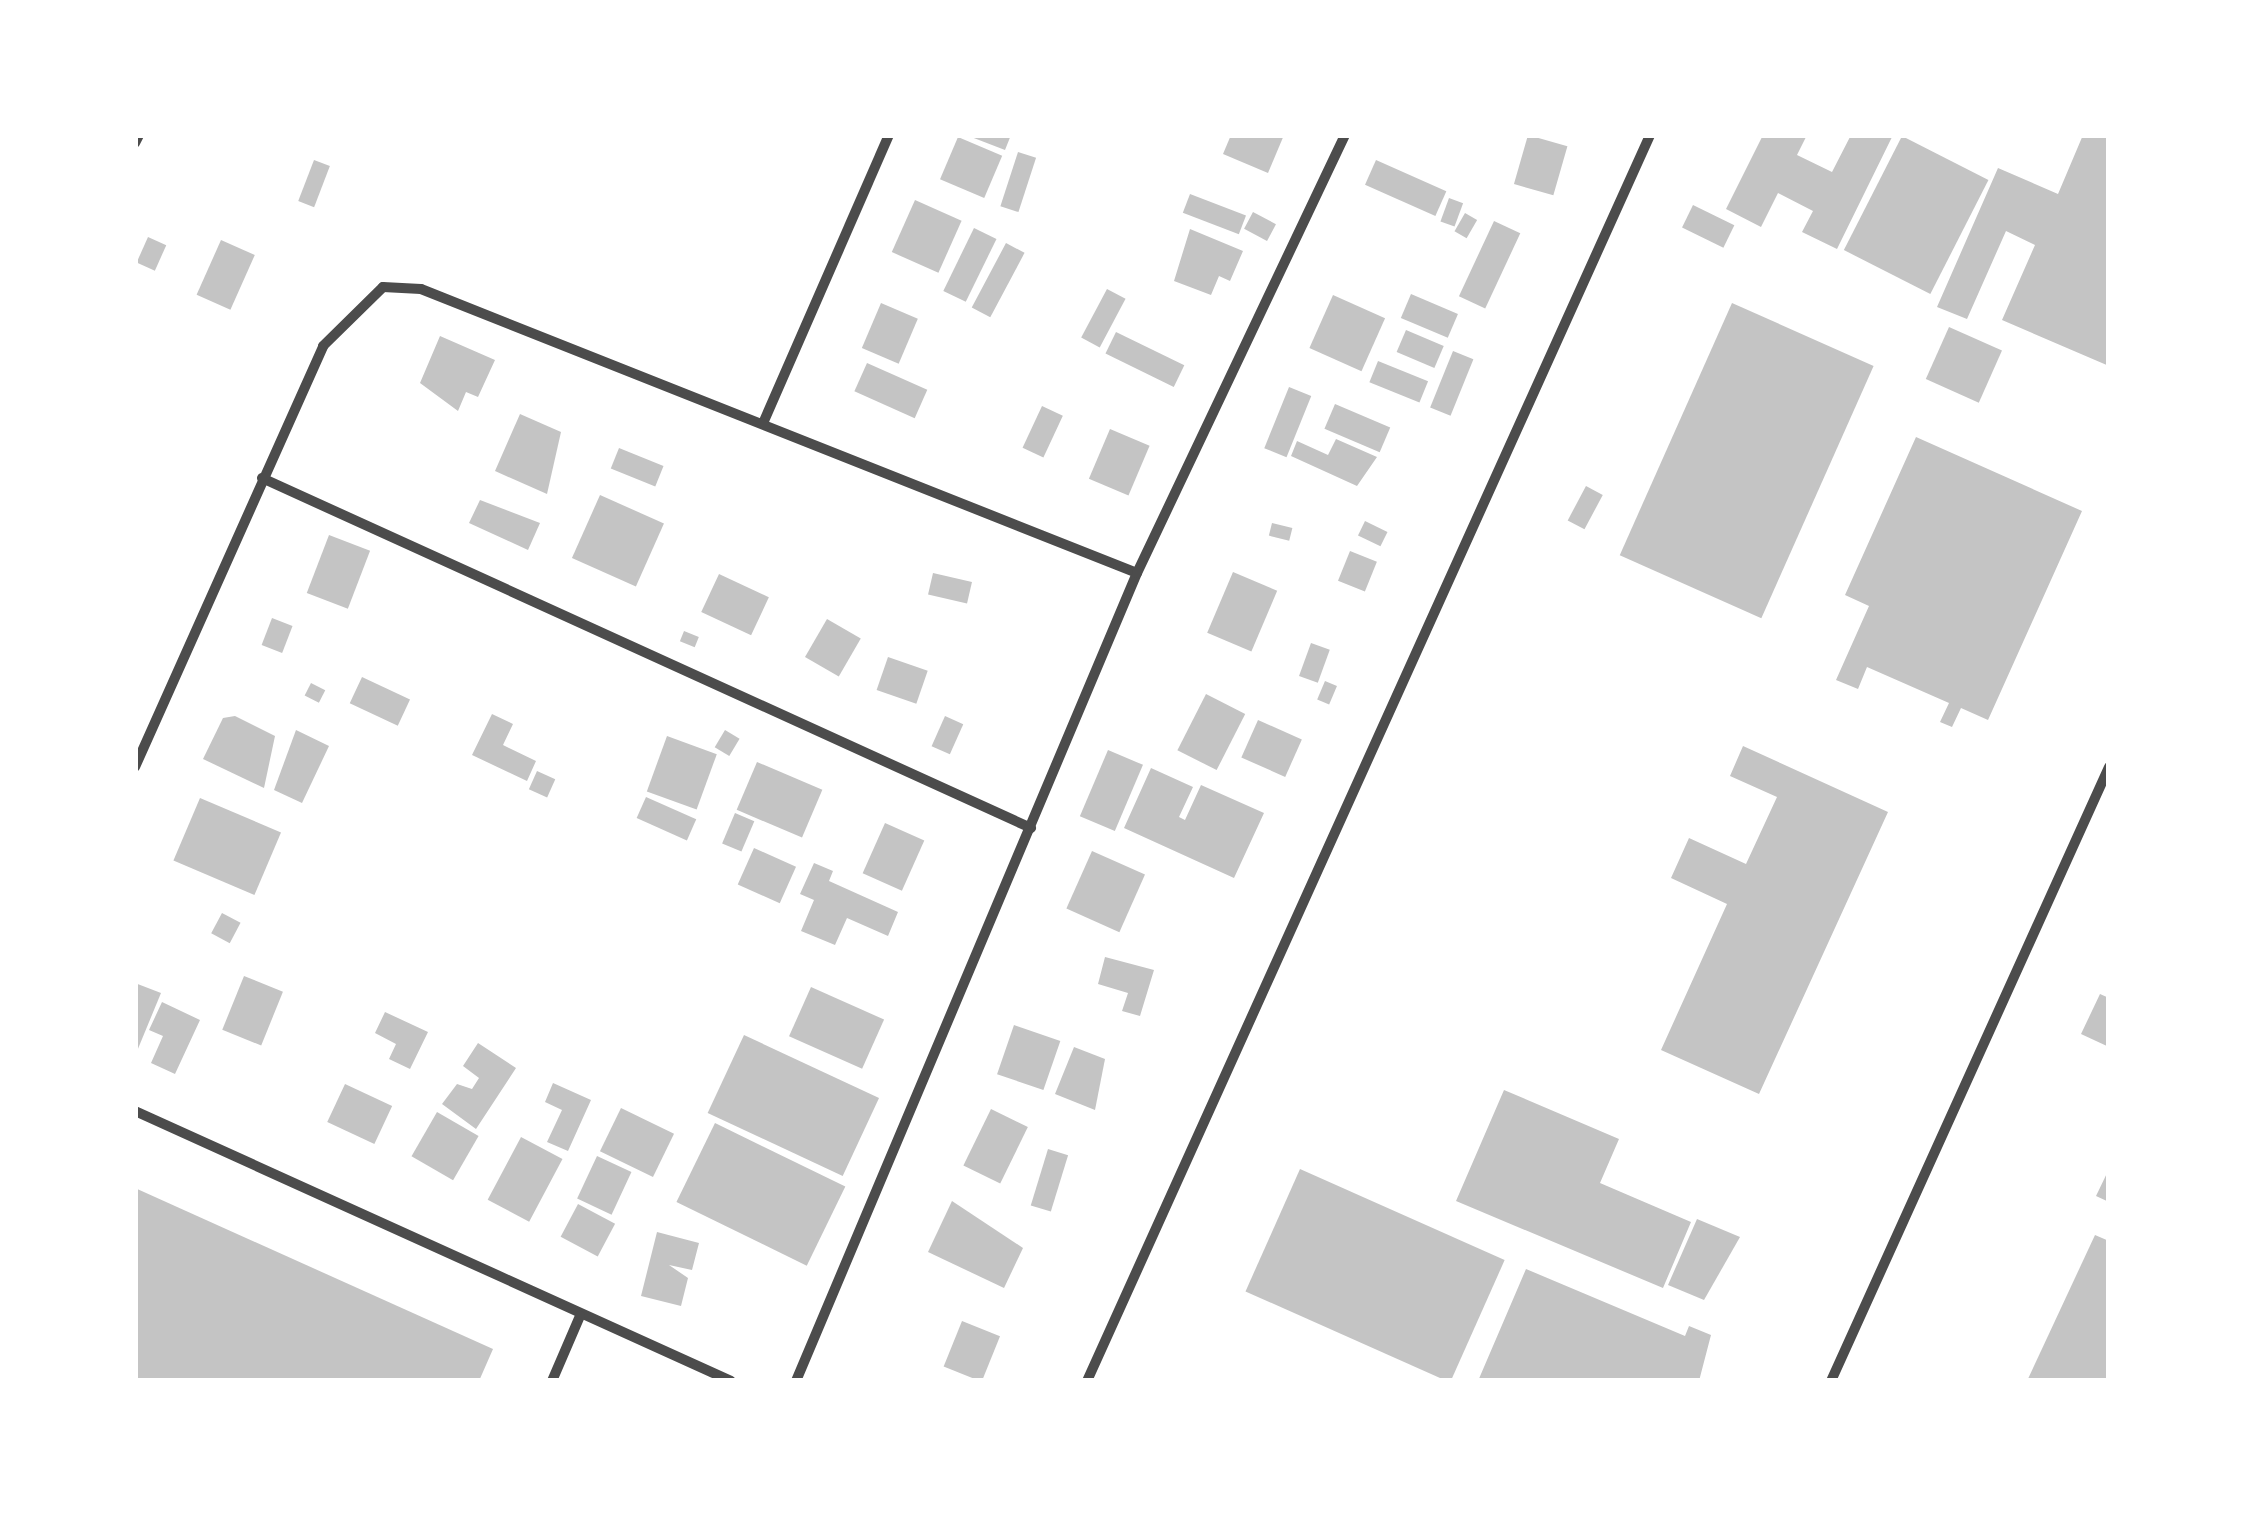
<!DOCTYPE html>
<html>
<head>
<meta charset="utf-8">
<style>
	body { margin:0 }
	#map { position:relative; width:2244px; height:1516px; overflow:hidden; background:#fff; font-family:Arial,sans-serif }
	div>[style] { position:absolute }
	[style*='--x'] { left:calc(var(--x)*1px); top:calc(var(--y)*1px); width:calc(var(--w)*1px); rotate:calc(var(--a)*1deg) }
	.building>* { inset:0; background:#c4c4c4; transform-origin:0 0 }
	.minor>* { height:10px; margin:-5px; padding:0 5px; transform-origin:5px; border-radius:5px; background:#4c4c4c }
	span { translate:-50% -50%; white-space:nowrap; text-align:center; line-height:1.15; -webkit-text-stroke:8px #fff; paint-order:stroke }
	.frame { position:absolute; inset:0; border:138px solid #fff; pointer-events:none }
</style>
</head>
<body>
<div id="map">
	<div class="building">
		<i style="clip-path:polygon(966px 135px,1011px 135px,1005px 150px)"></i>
		<i style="clip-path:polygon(1231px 135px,1284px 135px,1268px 173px,1223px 154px)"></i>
		<i style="left:1528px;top:135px;width:41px;height:51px;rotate:16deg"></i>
		<i style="clip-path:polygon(1763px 135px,1807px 135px,1797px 155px,1832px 172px,1851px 135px,1893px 135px,1837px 249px,1802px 232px,1813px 211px,1778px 193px,1761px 227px,1726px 209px)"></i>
		<i style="clip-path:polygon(2083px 135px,2109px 135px,2109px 366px,2002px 320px,2035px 245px,2006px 231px,1967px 319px,1937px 307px,1998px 168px,2058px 194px)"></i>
		<i style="left:1902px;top:136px;width:97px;height:128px;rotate:27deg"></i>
		<i style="left:958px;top:137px;width:48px;height:46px;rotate:23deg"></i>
		<i style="left:1018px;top:152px;width:19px;height:57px;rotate:18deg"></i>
		<i style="left:314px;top:160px;width:17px;height:44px;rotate:21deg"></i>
		<i style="left:1376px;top:160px;width:77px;height:27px;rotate:24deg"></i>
		<i style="left:1190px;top:194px;width:60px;height:20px;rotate:21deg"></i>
		<i style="left:1449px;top:198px;width:15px;height:25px;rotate:20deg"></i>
		<i style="left:915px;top:200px;width:51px;height:57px;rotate:24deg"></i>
		<i style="left:1693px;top:205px;width:46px;height:25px;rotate:26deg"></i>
		<i style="left:1253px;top:212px;width:26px;height:19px;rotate:28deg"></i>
		<i style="left:1465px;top:213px;width:14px;height:21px;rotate:30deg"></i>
		<i style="left:1494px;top:221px;width:29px;height:83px;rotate:25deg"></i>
		<i style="left:974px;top:228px;width:25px;height:70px;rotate:26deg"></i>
		<i style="clip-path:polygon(1190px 229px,1243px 251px,1230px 281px,1219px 276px,1211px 295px,1174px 281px)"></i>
		<i style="left:148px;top:237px;width:20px;height:28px;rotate:24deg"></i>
		<i style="left:221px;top:240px;width:37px;height:60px;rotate:24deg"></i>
		<i style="left:1006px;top:243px;width:21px;height:73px;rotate:28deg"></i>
		<i style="left:1107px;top:289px;width:21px;height:55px;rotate:28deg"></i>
		<i style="left:1411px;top:294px;width:51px;height:26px;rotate:23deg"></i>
		<i style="left:1333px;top:295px;width:57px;height:58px;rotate:24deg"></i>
		<i style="left:881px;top:303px;width:40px;height:49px;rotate:23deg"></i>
		<i style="left:1732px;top:303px;width:155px;height:276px;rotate:24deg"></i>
		<i style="left:1949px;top:327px;width:58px;height:57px;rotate:24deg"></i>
		<i style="left:1406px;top:330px;width:41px;height:24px;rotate:23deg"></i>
		<i style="left:1116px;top:332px;width:76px;height:24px;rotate:26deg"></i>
		<i style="clip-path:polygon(440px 336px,495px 360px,478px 397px,466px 392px,458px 411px,420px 383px)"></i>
		<i style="left:1453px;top:351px;width:22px;height:61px;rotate:22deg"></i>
		<i style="left:1378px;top:361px;width:54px;height:23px;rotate:22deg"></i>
		<i style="left:867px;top:363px;width:66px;height:31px;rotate:24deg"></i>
		<i style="left:1289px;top:387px;width:24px;height:66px;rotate:22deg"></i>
		<i style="left:1335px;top:404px;width:60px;height:27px;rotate:23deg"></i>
		<i style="left:1042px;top:406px;width:23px;height:46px;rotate:25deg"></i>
		<i style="clip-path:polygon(520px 414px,561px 432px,547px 494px,495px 471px)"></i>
		<i style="left:1110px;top:429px;width:43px;height:54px;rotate:23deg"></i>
		<i style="clip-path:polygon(1916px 437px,2082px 511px,1988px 720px,1961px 708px,1952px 727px,1940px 722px,1949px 703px,1867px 667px,1858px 689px,1836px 680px,1869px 606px,1845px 595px)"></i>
		<i style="clip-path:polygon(1336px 439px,1377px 457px,1357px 486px,1291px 456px,1297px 441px,1328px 455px)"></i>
		<i style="left:619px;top:448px;width:48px;height:22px;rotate:22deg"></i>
		<i style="left:1586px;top:486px;width:19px;height:39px;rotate:28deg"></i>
		<i style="left:600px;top:495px;width:70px;height:69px;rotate:24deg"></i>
		<i style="clip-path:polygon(480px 500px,540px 523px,528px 550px,469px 523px)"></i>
		<i style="left:1365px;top:521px;width:25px;height:16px;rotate:26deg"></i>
		<i style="left:1272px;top:523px;width:21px;height:13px;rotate:14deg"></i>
		<i style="left:329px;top:535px;width:44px;height:62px;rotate:21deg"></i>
		<i style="left:1350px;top:551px;width:29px;height:32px;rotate:22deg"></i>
		<i style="left:1233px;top:572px;width:48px;height:66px;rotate:23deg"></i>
		<i style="left:933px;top:573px;width:40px;height:22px;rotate:13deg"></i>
		<i style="left:719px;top:574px;width:55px;height:42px;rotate:25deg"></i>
		<i style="left:272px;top:618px;width:22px;height:29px;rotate:21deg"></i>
		<i style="left:827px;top:619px;width:39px;height:44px;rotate:30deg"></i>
		<i style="left:684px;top:631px;width:16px;height:11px;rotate:22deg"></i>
		<i style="left:1311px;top:643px;width:20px;height:35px;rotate:20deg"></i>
		<i style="left:888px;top:657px;width:42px;height:35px;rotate:19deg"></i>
		<i style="left:362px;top:677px;width:53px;height:29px;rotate:25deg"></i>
		<i style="left:1325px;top:681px;width:13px;height:20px;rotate:23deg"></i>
		<i style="left:311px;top:683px;width:16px;height:14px;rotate:27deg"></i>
		<i style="left:1206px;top:694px;width:44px;height:63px;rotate:27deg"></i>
		<i style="clip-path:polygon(492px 714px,513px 724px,503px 745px,536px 761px,527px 781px,472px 755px)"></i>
		<i style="clip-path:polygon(235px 716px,275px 736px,264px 788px,203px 759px,223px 718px)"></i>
		<i style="left:945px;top:716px;width:20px;height:33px;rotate:24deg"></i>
		<i style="left:1258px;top:720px;width:48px;height:41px;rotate:24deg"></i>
		<i style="clip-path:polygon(296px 730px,329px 746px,302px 803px,274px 790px)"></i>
		<i style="left:725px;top:730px;width:17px;height:20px;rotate:31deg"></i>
		<i style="left:667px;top:736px;width:53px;height:59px;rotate:20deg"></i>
		<i style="clip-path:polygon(1743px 746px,1888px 812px,1759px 1094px,1661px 1050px,1727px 904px,1671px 878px,1689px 838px,1746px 864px,1777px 797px,1730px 776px)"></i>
		<i style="left:1108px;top:750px;width:38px;height:72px;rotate:23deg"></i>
		<i style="left:757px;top:762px;width:71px;height:52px;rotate:23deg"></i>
		<i style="clip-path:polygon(1151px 768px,1193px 787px,1179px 817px,1185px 820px,1201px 785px,1264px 813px,1234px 878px,1124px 828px)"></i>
		<i style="left:537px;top:771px;width:20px;height:20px;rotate:24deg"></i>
		<i style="left:646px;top:797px;width:55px;height:23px;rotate:24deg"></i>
		<i style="left:200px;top:798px;width:88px;height:68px;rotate:23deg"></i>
		<i style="left:735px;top:813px;width:21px;height:33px;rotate:23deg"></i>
		<i style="left:885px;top:823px;width:43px;height:55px;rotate:24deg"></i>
		<i style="left:754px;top:848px;width:46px;height:40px;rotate:24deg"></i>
		<i style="left:1092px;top:851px;width:58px;height:63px;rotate:24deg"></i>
		<i style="clip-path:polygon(814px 863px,833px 871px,829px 881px,898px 912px,888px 936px,847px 918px,835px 945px,801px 931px,814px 900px,800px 894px)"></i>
		<i style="left:222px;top:913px;width:21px;height:23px;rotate:28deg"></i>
		<i style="clip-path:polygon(1105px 957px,1154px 970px,1140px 1016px,1122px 1011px,1128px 993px,1098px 984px)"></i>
		<i style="left:244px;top:976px;width:42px;height:58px;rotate:22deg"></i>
		<i style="clip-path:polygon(135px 983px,161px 993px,135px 1056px)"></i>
		<i style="left:811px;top:987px;width:80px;height:54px;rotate:24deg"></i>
		<i style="clip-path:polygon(2100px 994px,2109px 998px,2109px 1047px,2081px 1034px)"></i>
		<i style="clip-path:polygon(162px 1002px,200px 1020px,175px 1074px,151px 1063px,163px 1036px,149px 1030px)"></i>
		<i style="clip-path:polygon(385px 1012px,428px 1032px,410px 1069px,389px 1059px,396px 1044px,375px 1033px)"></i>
		<i style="left:1014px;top:1025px;width:49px;height:52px;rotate:19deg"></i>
		<i style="left:744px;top:1035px;width:149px;height:86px;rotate:25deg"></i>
		<i style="clip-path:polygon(478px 1043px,516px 1068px,476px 1129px,442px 1104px,457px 1084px,472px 1089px,479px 1078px,463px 1066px)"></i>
		<i style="clip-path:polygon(1074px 1047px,1105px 1059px,1095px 1110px,1055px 1094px)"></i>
		<i style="clip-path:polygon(553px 1083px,591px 1100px,568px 1151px,547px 1142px,562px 1110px,545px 1102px)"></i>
		<i style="left:345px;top:1084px;width:52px;height:42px;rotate:25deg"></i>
		<i style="clip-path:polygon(1504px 1090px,1619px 1139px,1600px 1183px,1691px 1222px,1663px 1288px,1456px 1201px)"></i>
		<i style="left:621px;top:1108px;width:59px;height:48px;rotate:26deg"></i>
		<i style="left:991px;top:1109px;width:41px;height:63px;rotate:26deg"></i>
		<i style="left:437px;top:1112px;width:48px;height:51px;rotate:30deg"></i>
		<i style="left:715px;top:1123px;width:145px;height:88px;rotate:26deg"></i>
		<i style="left:521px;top:1137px;width:47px;height:71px;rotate:28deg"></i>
		<i style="left:1048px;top:1149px;width:21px;height:59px;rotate:17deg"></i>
		<i style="left:597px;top:1156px;width:38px;height:47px;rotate:25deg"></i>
		<i style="left:1300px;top:1169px;width:224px;height:134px;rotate:24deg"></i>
		<i style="clip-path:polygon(2109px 1169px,2109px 1202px,2096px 1196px)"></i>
		<i style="clip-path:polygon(135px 1188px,493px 1349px,479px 1381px,135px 1381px)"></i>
		<i style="clip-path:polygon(952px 1201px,1023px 1248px,1004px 1288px,928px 1252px)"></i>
		<i style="left:578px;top:1204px;width:42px;height:37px;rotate:28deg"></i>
		<i style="clip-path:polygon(1697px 1219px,1740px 1237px,1704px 1300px,1668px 1285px)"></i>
		<i style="clip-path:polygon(657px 1232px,699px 1243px,692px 1270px,669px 1265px,688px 1278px,681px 1306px,641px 1296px)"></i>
		<i style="clip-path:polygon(2095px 1235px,2109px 1241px,2109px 1381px,2027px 1381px)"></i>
		<i style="clip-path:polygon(1526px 1269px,1685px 1336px,1689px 1326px,1711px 1335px,1699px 1381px,1478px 1381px)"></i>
		<i style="left:962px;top:1321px;width:41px;height:49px;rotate:22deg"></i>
	</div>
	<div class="minor">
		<i style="--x:135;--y:143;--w:9;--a:-63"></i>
		<i style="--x:764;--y:421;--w:312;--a:-66.4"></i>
		<i style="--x:262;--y:478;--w:845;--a:24.47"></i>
		<i style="--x:135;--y:767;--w:461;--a:-65.9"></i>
		<i style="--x:323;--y:346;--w:84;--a:-44.5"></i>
		<i style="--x:383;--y:287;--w:38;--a:3"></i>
		<i style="--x:421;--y:289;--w:770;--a:21.64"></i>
		<i style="--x:135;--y:1111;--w:654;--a:24.37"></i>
		<i style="--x:552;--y:1381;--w:71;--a:-66.7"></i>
		<i style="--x:796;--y:1381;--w:877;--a:-67.12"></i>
		<i style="--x:1137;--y:573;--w:485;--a:-64.6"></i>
		<i style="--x:1087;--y:1381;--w:1367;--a:-65.68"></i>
		<i style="--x:1831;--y:1381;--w:674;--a:-65.64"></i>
	</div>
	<div class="frame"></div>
</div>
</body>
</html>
